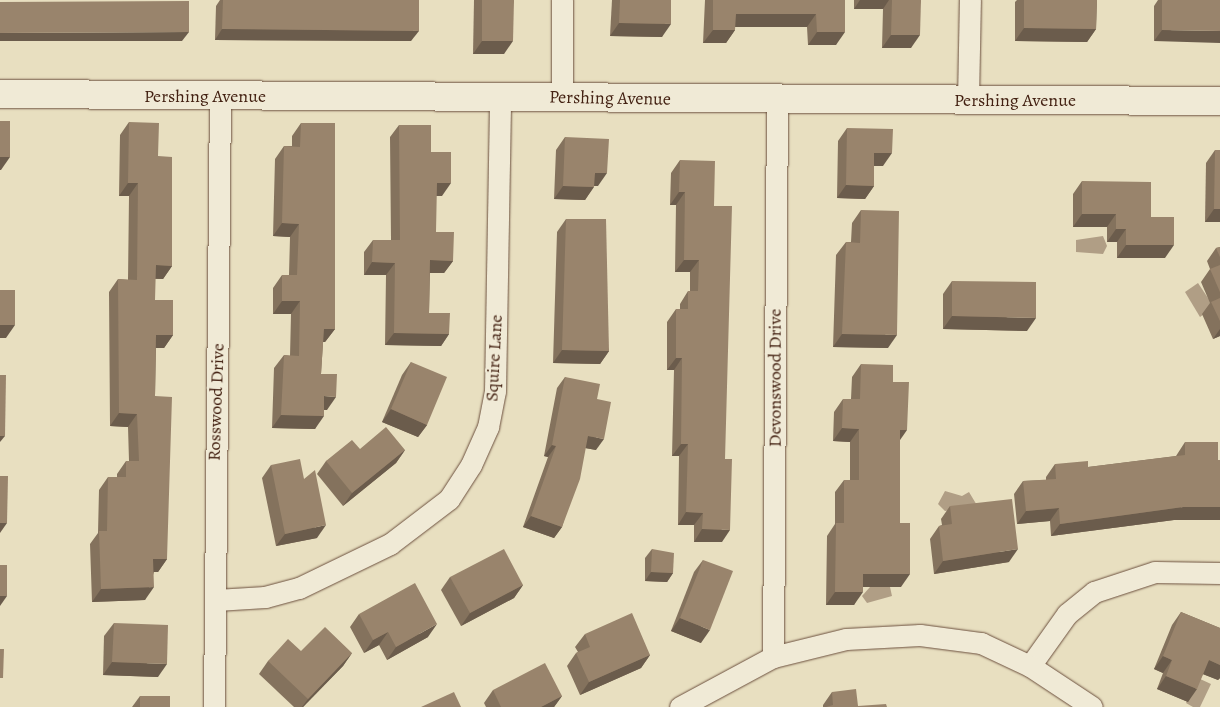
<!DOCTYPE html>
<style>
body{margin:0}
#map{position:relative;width:1220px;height:707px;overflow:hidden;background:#e8dfc0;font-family:Alegreya,serif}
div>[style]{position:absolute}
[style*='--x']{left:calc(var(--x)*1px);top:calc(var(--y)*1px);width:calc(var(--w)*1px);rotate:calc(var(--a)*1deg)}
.water>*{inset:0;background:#b09e85}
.roads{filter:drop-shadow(0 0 1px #6c503e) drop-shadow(0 0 1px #6c503e)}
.street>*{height:21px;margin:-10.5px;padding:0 10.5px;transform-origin:10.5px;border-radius:10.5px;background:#f0ead6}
.secondary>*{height:28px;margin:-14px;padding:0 14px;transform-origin:14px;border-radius:14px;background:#f0ead6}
.wall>*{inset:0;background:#84725d}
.shaded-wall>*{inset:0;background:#6b5c4c}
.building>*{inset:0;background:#99846c}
span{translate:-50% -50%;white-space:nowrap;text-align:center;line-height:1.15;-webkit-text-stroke:4px #f0ead6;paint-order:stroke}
.street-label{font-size:18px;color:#432112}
</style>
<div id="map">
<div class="water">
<i style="clip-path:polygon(1103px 236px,1107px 246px,1103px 254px,1076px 252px,1076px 240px)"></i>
<i style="clip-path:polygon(1198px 283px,1214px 307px,1200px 317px,1185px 292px)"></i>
<i style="clip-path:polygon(945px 491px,962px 496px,969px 492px,978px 507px,945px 511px,938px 504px)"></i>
<i style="clip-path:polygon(870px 587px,890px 587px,892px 596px,867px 603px,862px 596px)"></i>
<i style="clip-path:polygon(1198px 678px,1211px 684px,1200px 707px,1193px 707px,1186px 703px)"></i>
</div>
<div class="roads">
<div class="street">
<i style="--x:562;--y:97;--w:97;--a:-90"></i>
<i style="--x:968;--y:100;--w:100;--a:-88.9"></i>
<i style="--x:216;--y:600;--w:49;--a:-3.5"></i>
<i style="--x:265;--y:597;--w:35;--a:-15"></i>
<i style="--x:299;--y:588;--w:101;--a:-25.8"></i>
<i style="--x:390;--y:544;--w:74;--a:-37.3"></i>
<i style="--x:449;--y:499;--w:40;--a:-57.1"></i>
<i style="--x:471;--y:465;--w:42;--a:-65.9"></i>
<i style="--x:488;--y:427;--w:37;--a:-79"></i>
<i style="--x:495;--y:391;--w:294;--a:-89"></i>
<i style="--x:773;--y:657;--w:557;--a:-89.59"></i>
<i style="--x:1030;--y:666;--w:64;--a:-54.6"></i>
<i style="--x:1067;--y:614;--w:35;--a:-39"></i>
<i style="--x:1094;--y:592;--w:64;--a:-18.2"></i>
<i style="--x:1155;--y:572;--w:65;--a:0.9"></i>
<i style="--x:214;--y:707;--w:611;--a:-89.44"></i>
<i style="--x:680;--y:707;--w:106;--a:-28.3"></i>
<i style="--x:773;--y:657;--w:75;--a:-13.9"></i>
<i style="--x:846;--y:639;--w:74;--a:-3.1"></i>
<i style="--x:920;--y:635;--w:62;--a:7.5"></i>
<i style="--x:981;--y:643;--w:54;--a:25.1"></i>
<i style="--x:1030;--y:666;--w:74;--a:33.5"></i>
</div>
<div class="secondary">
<i style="--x:0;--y:94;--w:1220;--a:0.33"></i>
</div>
</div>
<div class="wall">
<i style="clip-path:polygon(220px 0,419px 0,411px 41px,215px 40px,216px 6px)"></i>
<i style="clip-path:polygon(474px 0,514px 0,504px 54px,473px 54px)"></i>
<i style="clip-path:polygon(612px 0,671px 0,662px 37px,610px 36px)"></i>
<i style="clip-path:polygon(705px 0,845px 0,836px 45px,808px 45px,807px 27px,735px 27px,735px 30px,726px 43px,703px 43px)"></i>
<i style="clip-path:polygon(854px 0,921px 0,911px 48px,882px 48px,883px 9px,854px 9px)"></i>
<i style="clip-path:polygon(1017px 0,1097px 0,1096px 29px,1087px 42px,1015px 41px,1015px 2px)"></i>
<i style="clip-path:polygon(1158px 0,1220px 0,1154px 41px,1154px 6px)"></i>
<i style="clip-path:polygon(129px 122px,158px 156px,172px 266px,163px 279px,155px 279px,155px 300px,173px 335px,164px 348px,156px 348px,155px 396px,167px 559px,158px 572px,154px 572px,145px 600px,92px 602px,90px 544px,98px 533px,99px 490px,108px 477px,117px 477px,117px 474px,126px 461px,129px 461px,128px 427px,110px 426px,109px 292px,118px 279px,128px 280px,129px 196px,119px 196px,120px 135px)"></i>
<i style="clip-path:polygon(301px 123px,335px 329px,325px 342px,323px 342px,321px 374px,327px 410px,324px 410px,315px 429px,272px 428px,274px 368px,284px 355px,290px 356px,291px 314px,273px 314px,273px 288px,282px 275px,289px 275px,290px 237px,273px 236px,275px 159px,284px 146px,292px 146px,292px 136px)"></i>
<i style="clip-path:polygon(399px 125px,431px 152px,442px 196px,436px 196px,436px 232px,453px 261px,444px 273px,430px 273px,429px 313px,449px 334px,441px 346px,385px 345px,386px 275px,364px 275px,364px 252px,373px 240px,391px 240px,390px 137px)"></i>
<i style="clip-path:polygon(847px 128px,883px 166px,874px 166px,874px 186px,865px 199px,837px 198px,838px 141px)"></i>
<i style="clip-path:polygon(565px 137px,598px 186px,594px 186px,585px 200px,554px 199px,556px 150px)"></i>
<i style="clip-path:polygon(1215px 150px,1220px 150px,1220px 222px,1205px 222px,1206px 163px)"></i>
<i style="clip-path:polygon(680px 160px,714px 206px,722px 542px,694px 542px,694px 525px,678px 525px,679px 456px,672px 456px,674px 370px,667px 370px,667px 322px,676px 309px,680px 309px,680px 304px,688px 291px,690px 291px,690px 272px,675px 272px,676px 205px,670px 205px,671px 173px)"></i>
<i style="clip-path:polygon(1082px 181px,1151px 217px,1165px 258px,1117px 258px,1117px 242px,1107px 242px,1107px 227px,1073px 227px,1073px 194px)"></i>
<i style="clip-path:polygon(861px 210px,888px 348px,833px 347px,836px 255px,846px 242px,851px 242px,852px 223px)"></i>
<i style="clip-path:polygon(566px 219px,609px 351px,600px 364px,553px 363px,557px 232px)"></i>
<i style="clip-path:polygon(1220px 247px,1220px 336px,1213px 339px,1202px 314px,1210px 303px,1201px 282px,1210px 269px,1207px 261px,1216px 248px)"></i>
<i style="clip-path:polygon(952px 281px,1027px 331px,943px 329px,943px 294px)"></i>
<i style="clip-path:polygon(411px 362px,427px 425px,418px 437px,382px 422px,402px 375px)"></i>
<i style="clip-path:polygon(861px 364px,893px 382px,900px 441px,900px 523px,901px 587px,863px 587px,854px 605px,826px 605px,827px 536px,835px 524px,835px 492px,844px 480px,850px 480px,850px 442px,833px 441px,834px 412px,843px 399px,851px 399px,852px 377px)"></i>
<i style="clip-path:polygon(565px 377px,597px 399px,596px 450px,585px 448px,562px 527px,554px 538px,523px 527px,548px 457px,544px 456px,557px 388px)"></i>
<i style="clip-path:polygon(1185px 442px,1218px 442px,1174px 520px,1051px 536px,1050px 521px,1017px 524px,1014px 494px,1023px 481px,1046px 480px,1046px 477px,1055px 464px,1088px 467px,1176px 456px)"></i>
<i style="clip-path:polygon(360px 449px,405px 450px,396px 463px,343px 506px,317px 474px,326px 461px)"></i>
<i style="clip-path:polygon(271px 465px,304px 479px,317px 538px,276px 546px,262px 478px)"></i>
<i style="clip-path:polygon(950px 506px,1009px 562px,934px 574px,930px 539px,939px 526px,942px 525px,941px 519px)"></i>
<i style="clip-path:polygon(652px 549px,673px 573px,667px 582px,645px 581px,645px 558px)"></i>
<i style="clip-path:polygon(703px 560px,701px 643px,671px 631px,694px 572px)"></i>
<i style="clip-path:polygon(450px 577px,523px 585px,514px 598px,461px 626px,441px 590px)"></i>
<i style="clip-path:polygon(1181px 612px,1220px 628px,1220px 678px,1218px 680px,1203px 674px,1188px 702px,1157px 689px,1163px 673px,1154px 669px,1172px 625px)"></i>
<i style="clip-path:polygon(359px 614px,428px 637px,387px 660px,379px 645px,364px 653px,350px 627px)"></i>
<i style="clip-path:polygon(114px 623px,158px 677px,103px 675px,104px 636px)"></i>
<i style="clip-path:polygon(585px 634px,650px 655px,641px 668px,580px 695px,567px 666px,576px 653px,578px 652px,575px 647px)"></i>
<i style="clip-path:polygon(301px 651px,352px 653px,343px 666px,303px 707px,294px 707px,259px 674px,268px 661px)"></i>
<i style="clip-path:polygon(493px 690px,562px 696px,554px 707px,486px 707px,484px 703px)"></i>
<i style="clip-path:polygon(832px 692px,858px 706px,887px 707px,823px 707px,823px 705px)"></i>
<i style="clip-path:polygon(140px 696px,170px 707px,132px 707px)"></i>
</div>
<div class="shaded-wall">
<i style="clip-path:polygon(860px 0,889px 0,883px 9px,854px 9px)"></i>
<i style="clip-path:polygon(736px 14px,816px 14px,807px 27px,727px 27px)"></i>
<i style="clip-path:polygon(619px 23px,671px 24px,662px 37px,610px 36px)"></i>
<i style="clip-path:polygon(1024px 28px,1096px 29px,1087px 42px,1015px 41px)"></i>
<i style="clip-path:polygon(222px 29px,419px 31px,411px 41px,215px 40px)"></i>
<i style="clip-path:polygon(713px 30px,735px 30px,726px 43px,703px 43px)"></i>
<i style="clip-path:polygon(1162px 30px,1220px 31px,1220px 43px,1154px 41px)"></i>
<i style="clip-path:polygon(189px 32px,182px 41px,0 41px,0 33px)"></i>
<i style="clip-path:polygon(817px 32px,845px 32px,836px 45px,808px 45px)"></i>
<i style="clip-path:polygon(891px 35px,920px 35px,911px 48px,882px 48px)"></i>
<i style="clip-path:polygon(482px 41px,513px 41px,504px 54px,473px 54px)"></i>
<i style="clip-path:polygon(874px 153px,892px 153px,883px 166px,865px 166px)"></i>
<i style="clip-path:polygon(0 157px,10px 157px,1px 170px,0 170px)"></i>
<i style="clip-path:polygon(595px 173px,607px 173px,598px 186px,586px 186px)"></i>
<i style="clip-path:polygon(128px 183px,138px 183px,129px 196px,119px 196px)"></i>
<i style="clip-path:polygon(437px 183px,451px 183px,442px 196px,428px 196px)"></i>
<i style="clip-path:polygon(846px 185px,874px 186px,865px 199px,837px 198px)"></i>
<i style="clip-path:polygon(563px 186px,594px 187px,585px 200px,554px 199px)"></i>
<i style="clip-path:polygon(679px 192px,685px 192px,676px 205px,670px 205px)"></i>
<i style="clip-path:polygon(1214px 209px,1220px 209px,1220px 222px,1205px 222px)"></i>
<i style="clip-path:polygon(1082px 214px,1116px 214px,1107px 227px,1073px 227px)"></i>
<i style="clip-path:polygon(282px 223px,299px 224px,290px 237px,273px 236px)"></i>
<i style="clip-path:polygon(1116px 229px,1126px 229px,1117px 242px,1107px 242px)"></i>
<i style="clip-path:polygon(1126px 245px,1174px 245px,1165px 258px,1117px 258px)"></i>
<i style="clip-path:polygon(430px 260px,453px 261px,444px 273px,421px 273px)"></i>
<i style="clip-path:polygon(684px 260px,699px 260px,690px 272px,675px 272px)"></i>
<i style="clip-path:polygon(372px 262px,395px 263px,386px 275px,364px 275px)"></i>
<i style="clip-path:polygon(156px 265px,172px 266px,163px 279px,147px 278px)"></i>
<i style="clip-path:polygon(282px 301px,300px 301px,291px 314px,273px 314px)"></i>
<i style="clip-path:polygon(952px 316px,1036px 318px,1027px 331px,943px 329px)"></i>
<i style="clip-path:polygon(0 325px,15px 325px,6px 338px,0 338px)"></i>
<i style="clip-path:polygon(324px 329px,335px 329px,325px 342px,315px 342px)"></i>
<i style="clip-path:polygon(1220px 329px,1220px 336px,1213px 339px)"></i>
<i style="clip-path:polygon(394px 333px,449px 334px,441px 346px,385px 345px)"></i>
<i style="clip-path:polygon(842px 334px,897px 335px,888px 348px,833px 347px)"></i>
<i style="clip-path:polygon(156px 335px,173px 335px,164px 348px,147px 348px)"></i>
<i style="clip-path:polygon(562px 350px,609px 351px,600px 364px,553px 363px)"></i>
<i style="clip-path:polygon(676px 358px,682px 358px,674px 370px,667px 370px)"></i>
<i style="clip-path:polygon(324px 396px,336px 397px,327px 410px,315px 409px)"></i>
<i style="clip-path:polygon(391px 409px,427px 425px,418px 437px,382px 422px)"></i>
<i style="clip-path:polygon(119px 413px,137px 414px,128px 427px,110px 426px)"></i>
<i style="clip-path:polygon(281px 415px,324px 416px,315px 429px,272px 428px)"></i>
<i style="clip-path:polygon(842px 428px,859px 429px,850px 442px,833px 441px)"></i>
<i style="clip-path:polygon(900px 430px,907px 430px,898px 443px)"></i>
<i style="clip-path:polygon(0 436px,5px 436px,0 442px)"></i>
<i style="clip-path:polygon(588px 436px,604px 439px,596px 450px,580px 447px)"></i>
<i style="clip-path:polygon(681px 444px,688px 444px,679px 456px,672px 456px)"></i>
<i style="clip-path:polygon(552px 445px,556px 446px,548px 457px,544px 456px)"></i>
<i style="clip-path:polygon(405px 450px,396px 463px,343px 506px,352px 493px)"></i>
<i style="clip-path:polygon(1183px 507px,1220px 507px,1220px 520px,1174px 520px,1051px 536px,1060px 524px)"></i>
<i style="clip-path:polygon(1059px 508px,1050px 521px,1017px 524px,1026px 511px)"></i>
<i style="clip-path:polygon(686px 512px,703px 513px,694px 525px,678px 525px)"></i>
<i style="clip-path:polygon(531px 516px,562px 527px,554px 538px,523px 527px)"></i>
<i style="clip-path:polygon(0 523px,7px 523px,0 533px)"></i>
<i style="clip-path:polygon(326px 525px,317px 538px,276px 546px,285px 534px)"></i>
<i style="clip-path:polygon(702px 529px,730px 530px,722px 542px,694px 542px)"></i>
<i style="clip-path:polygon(1018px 549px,1009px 562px,934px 574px,943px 561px)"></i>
<i style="clip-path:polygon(153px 559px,167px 559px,158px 572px,144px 572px)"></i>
<i style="clip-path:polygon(651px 572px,673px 573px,667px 582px,645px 581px)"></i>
<i style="clip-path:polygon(863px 574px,910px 574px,901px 587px,854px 587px)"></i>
<i style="clip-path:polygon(523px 585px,514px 598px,461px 626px,470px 613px)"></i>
<i style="clip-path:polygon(154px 587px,145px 600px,92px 602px,101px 589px)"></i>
<i style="clip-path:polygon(835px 592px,863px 592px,854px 605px,826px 605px)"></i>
<i style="clip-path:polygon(0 596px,7px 596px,0 606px)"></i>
<i style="clip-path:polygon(680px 618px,710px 630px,701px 643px,671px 631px)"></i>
<i style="clip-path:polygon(437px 624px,428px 637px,387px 660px,396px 647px)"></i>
<i style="clip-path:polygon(388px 632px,379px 645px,364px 653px,373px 640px)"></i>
<i style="clip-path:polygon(352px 653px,343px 666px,303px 707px,302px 707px,308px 699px)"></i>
<i style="clip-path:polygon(650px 655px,641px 668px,580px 695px,589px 682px)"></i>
<i style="clip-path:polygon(1163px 656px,1172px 660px,1163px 673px,1154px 669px)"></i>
<i style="clip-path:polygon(1209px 660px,1220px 665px,1220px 678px,1218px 680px,1200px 673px)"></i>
<i style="clip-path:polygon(112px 662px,167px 664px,158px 677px,103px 675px)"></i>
<i style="clip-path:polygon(1166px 676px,1197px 689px,1188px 702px,1157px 689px)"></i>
<i style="clip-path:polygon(562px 696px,554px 707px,541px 707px)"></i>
</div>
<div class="building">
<i style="clip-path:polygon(223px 0,419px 0,419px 31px,222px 29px)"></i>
<i style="clip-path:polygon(482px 0,514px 0,513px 41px,482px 41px)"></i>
<i style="clip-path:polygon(620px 0,671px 0,671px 24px,619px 23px)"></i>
<i style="clip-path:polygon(713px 0,845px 0,845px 32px,817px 32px,816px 14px,736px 14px,735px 30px,713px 30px)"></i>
<i style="clip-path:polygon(892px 0,921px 0,920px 35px,891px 35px)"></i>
<i style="clip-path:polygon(1024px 0,1097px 0,1096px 29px,1024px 28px)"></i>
<i style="clip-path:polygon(1162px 0,1220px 0,1220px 31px,1162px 30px)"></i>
<i style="clip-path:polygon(189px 1px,189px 32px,0 33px,0 2px)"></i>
<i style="clip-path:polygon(0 121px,10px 121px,10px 157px,0 157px)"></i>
<i style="clip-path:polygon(129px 122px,159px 123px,158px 156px,172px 157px,172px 266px,156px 265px,155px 300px,173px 300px,173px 335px,156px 335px,155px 396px,172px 397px,167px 559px,153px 559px,154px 587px,101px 589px,99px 531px,107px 531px,108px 477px,126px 477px,126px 461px,139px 461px,137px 414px,119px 413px,118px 279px,137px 280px,138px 183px,128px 183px)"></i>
<i style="clip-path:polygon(301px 123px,335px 123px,335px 329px,324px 329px,321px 374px,337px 374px,336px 397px,324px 396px,324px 416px,281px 415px,284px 355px,299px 356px,300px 301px,282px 301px,282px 275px,297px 275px,299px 224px,282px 223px,284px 146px,300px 147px)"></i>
<i style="clip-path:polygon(399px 125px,431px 125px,431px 152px,451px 152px,451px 183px,437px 183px,436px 232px,454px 232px,453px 261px,430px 260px,429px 313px,450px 313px,449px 334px,394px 333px,395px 263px,372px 262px,373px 240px,400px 240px)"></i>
<i style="clip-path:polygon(847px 128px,893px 129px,892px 153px,874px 153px,874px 186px,846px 185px)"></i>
<i style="clip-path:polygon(565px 137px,609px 139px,607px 173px,595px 173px,594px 187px,563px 186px)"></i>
<i style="clip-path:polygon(1215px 150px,1220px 150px,1220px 209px,1214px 209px)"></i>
<i style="clip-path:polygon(680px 160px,715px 161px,714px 206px,732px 206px,725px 459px,732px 459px,730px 530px,702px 529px,703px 513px,686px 512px,688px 444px,681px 444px,682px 358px,676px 358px,676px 309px,688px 309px,688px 291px,698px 291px,699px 260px,684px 260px,685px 192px,679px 192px)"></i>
<i style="clip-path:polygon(1082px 181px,1151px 182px,1151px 217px,1174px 217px,1174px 245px,1126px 245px,1126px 229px,1116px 229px,1116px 214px,1082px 214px)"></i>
<i style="clip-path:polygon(861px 210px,899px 211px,897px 335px,842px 334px,846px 242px,860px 243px)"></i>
<i style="clip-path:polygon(566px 219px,606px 219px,609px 351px,562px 350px)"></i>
<i style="clip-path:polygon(1220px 247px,1220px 257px,1216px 248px)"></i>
<i style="clip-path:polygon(1220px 265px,1220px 292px,1210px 269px)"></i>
<i style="clip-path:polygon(952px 281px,1036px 282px,1036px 318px,952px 316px)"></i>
<i style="clip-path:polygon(0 290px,15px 290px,15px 325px,0 325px)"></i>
<i style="clip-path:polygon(1220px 298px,1220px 321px,1211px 302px)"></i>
<i style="clip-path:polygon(411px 362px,447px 377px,427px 425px,391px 409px)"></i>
<i style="clip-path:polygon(861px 364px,893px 365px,893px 382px,909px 382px,907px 430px,900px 430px,900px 523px,910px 523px,910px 574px,863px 574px,863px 592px,835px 592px,836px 523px,844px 523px,844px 480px,859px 480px,859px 429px,842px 428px,843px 399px,860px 399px)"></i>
<i style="clip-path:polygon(0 375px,6px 375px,5px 436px,0 436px)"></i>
<i style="clip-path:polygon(565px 377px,600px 384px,597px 399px,611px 402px,604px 439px,588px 436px,580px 479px,562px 527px,531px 516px,556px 446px,552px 445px)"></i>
<i style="clip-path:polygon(386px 427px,405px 450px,352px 493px,326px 461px,352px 440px,360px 449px)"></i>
<i style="clip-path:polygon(1185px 442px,1218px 442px,1218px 460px,1220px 460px,1220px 507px,1183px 507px,1060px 524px,1059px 508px,1026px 511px,1023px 481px,1056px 479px,1055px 464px,1088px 461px,1088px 467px,1185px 455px)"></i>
<i style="clip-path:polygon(300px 459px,304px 479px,315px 470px,326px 525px,285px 534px,271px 465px)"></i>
<i style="clip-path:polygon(0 476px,8px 476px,7px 523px,0 523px)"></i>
<i style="clip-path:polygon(1012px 499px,1018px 549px,943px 561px,939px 526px,952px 524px,950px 506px)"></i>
<i style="clip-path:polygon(504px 549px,523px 585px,470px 613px,450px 577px)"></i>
<i style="clip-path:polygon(652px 549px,674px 553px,673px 573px,651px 572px)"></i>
<i style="clip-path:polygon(703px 560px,733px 571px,710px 630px,680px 618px)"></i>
<i style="clip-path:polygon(0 565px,7px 565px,7px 596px,0 596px)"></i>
<i style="clip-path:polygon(415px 583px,437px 624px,396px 647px,388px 632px,373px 640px,359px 614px)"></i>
<i style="clip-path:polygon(1181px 612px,1220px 628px,1220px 665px,1209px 660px,1197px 689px,1166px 676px,1172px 660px,1163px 656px)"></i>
<i style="clip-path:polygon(632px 613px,650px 655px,589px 682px,576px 653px,590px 647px,585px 634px)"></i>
<i style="clip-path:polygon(114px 623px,168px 625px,167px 664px,112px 662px)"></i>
<i style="clip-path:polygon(325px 627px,352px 653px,308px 699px,268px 661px,288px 639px,301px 651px)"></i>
<i style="clip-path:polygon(0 649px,4px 649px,3px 678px,0 678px)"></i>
<i style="clip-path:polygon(545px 663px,562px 696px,541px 707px,501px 707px,493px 690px)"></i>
<i style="clip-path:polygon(856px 689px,858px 706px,886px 704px,887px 707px,826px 707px,833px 705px,832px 692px)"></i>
<i style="clip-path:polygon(454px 692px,461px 707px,421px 707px)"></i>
<i style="clip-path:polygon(140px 696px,170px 696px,170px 707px,140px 707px)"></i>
</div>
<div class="street-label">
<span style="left:205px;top:96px">Pershing Avenue</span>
<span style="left:610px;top:98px;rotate:1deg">Pershing Avenue</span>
<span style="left:1015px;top:100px">Pershing Avenue</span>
<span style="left:494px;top:358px;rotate:-87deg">Squire Lane</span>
<span style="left:775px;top:378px;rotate:-90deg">Devonswood Drive</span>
<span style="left:216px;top:402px;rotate:-88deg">Rosswood Drive</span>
</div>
</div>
